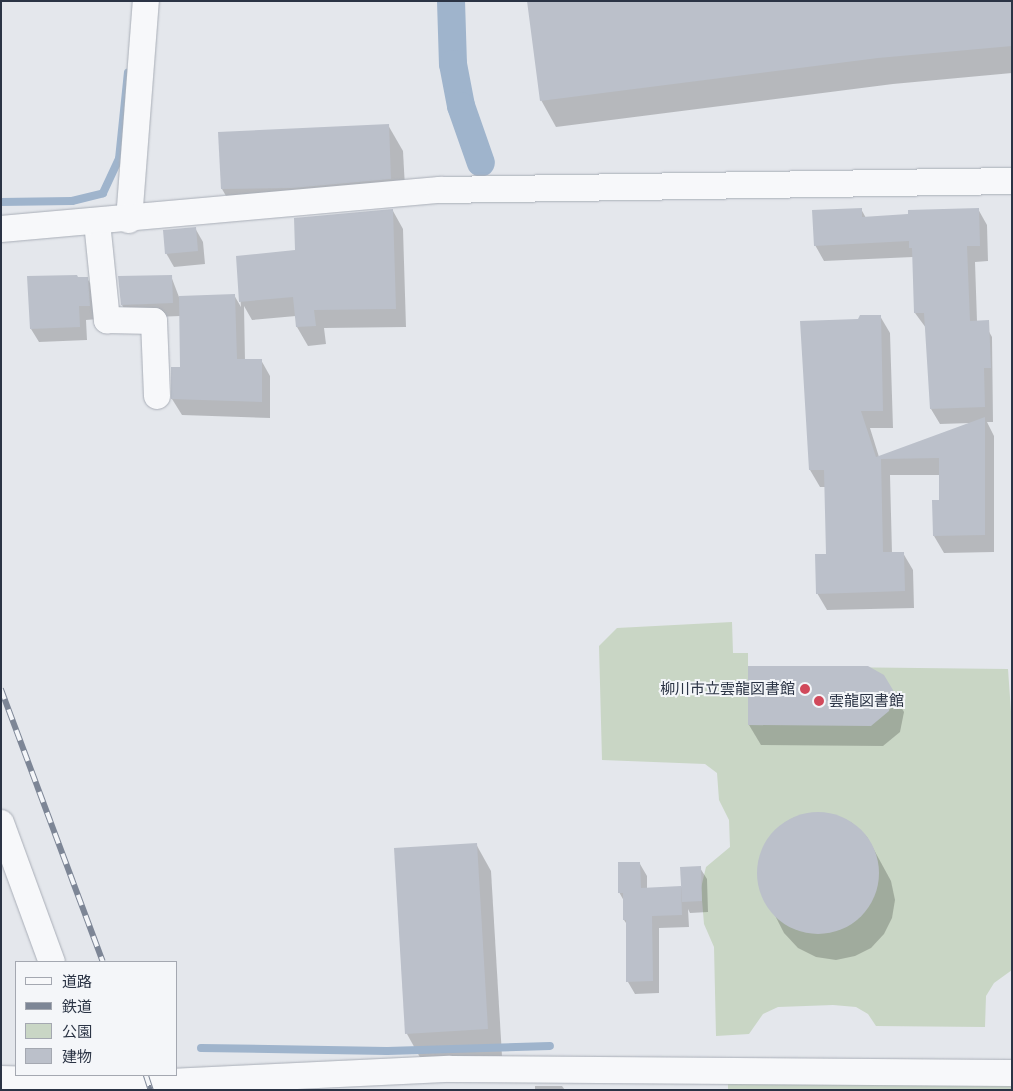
<!DOCTYPE html>
<meta charset="utf-8">
<style>
body{margin:0}
#map{position:relative;width:1013px;height:1091px;overflow:hidden;background:#e4e7ec;font-family:"Exo 2","Noto Sans JP",sans-serif}
div>[style]{position:absolute}
[style*='--x']{left:calc(var(--x)*1px);top:calc(var(--y)*1px);width:calc(var(--w)*1px);rotate:calc(var(--a)*1deg)}
.green>*{inset:0;background:#c9d6c5}
.shadow>*{inset:0;background:#0003}
.stream>*{height:8px;margin:-4px;padding:0 4px;transform-origin:4px;border-radius:4px;background:#9fb4cc}
.canal>*{height:28px;margin:-14px;padding:0 14px;transform-origin:14px;border-radius:14px;background:#9fb4cc}
.building>*{inset:0;background:#bbc0ca}
.round{border-radius:50%}
.roads{filter:drop-shadow(0 0 1px #a9aeb7) drop-shadow(0 0 1px #a9aeb7)}
.minor>*{height:26px;margin:-13px;padding:0 13px;transform-origin:13px;border-radius:13px;background:#f7f8fa}
.rail>*{height:5.5px;margin-top:-2.75px;transform-origin:0;background:repeating-linear-gradient(90deg,#f4f6f9 0 11px,#7d8696 0 22px);box-sizing:border-box;border-block:1px solid #7d8696}
.dots>*{width:14px;height:14px;translate:-50% -50%;box-sizing:border-box;border:2px solid #f4f6f9;border-radius:50%}
span{translate:-50% -50%;white-space:nowrap;text-align:center;line-height:1.15;-webkit-text-stroke:4px #f4f6f9;paint-order:stroke}
.poi-label{font-size:15px;color:#2b3445}
.right{translate:-100% -50%;text-align:right}
.left{translate:0 -50%;text-align:left}
.frame{position:absolute;inset:0;border:2px solid #2b3445;pointer-events:none}
.legend{position:absolute;left:15px;top:961px;width:162px;height:115px;box-sizing:border-box;background:#f4f6f9;border:1px solid #a4a8b1;margin:0;padding:6px 9px;list-style:none;font-size:15px;color:#2b3445}
.legend li{display:flex;align-items:center;gap:10px;height:25px}
.legend b{width:25px;border:1px solid #a4a8b1}
</style>
<div id="map">
<div class="green">
<i style="clip-path:polygon(732px 622px,733px 653px,748px 653px,748px 666px,1008px 669px,1012px 726px,1012px 970px,994px 983px,986px 996px,985px 1027px,876px 1026px,868px 1014px,856px 1007px,833px 1005px,778px 1007px,763px 1014px,749px 1034px,716px 1036px,714px 947px,704px 924px,701px 888px,706px 867px,730px 847px,729px 820px,719px 800px,717px 773px,705px 764px,602px 760px,599px 646px,617px 628px)"></i>
<i style="clip-path:polygon(728px 1083px,1012px 1083px,1012px 1090px,728px 1090px)"></i>
</div>
<div class="shadow">
<i style="clip-path:polygon(1012px 1px,1012px 73px,893px 84px,556px 127px,541px 100px)"></i>
<i style="clip-path:polygon(388px 125px,403px 151px,406px 206px,237px 215px,222px 189px)"></i>
<i style="clip-path:polygon(861px 209px,866px 218px,978px 209px,987px 225px,988px 261px,975px 262px,977px 321px,983px 321px,992px 337px,993px 422px,987px 422px,994px 436px,994px 552px,944px 553px,934px 536px,940px 501px,940px 475px,890px 475px,892px 553px,903px 553px,913px 570px,914px 608px,827px 610px,817px 593px,827px 555px,826px 487px,820px 487px,810px 470px,858px 321px,880px 316px,890px 333px,893px 428px,870px 428px,879px 457px,971px 423px,940px 424px,931px 409px,926px 328px,915px 313px,913px 257px,824px 261px,815px 245px)"></i>
<i style="clip-path:polygon(393px 211px,403px 229px,406px 327px,324px 328px,326px 344px,308px 346px,297px 327px,296px 316px,252px 320px,244px 306px,245px 360px,261px 360px,270px 376px,270px 418px,182px 415px,172px 399px,181px 368px,180px 316px,130px 318px,122px 305px,171px 276px,179px 297px,234px 295px,241px 307px,237px 257px,297px 252px)"></i>
<i style="clip-path:polygon(195px 228px,203px 242px,205px 264px,174px 267px,166px 253px)"></i>
<i style="clip-path:polygon(78px 278px,87px 278px,95px 292px,98px 319px,86px 320px,87px 340px,39px 342px,31px 329px)"></i>
<i style="clip-path:polygon(883px 676px,904px 712px,900px 732px,883px 746px,761px 745px,749px 725px)"></i>
<i style="clip-path:polygon(813px 813px,834px 815px,852px 823px,867px 837px,891px 881px,895px 900px,892px 918px,884px 934px,871px 948px,855px 956px,836px 960px,816px 957px,798px 948px,784px 933px,760px 886px,758px 866px,764px 847px,776px 830px,793px 818px)"></i>
<i style="clip-path:polygon(476px 844px,491px 871px,502px 1056px,422px 1061px,407px 1034px,396px 849px)"></i>
<i style="clip-path:polygon(640px 864px,647px 876px,647px 889px,683px 887px,700px 868px,707px 879px,708px 912px,690px 913px,688px 909px,689px 927px,659px 928px,659px 993px,635px 994px,628px 982px,628px 926px,624px 920px,624px 901px,619px 892px)"></i>
<i style="clip-path:polygon(535px 1086px,562px 1086px,565px 1090px,535px 1090px)"></i>
</div>
<div class="stream">
<i style="--x:1;--y:202;--w:71;--a:-0.8"></i>
<i style="--x:72;--y:201;--w:32;--a:-14"></i>
<i style="--x:103;--y:193;--w:38;--a:-65"></i>
<i style="--x:119;--y:159;--w:87;--a:-84.1"></i>
<i style="--x:201;--y:1048;--w:186;--a:0.9"></i>
<i style="--x:387;--y:1051;--w:163;--a:-1.8"></i>
</div>
<div class="canal">
<i style="--x:451;--y:1;--w:63;--a:88.2"></i>
<i style="--x:453;--y:64;--w:43;--a:79.2"></i>
<i style="--x:461;--y:106;--w:60;--a:70.7"></i>
</div>
<div class="building">
<i style="clip-path:polygon(527px 1px,1012px 1px,1012px 46px,878px 58px,540px 101px)"></i>
<i style="clip-path:polygon(389px 124px,391px 179px,293px 188px,221px 189px,218px 132px)"></i>
<i style="clip-path:polygon(862px 208px,862px 217px,908px 214px,908px 210px,979px 208px,980px 246px,967px 246px,970px 321px,989px 320px,991px 368px,984px 368px,985px 407px,930px 409px,924px 313px,914px 313px,912px 248px,909px 248px,909px 241px,814px 246px,812px 210px)"></i>
<i style="clip-path:polygon(393px 209px,396px 309px,314px 310px,316px 326px,296px 327px,293px 297px,239px 302px,236px 256px,295px 250px,294px 218px)"></i>
<i style="clip-path:polygon(196px 227px,198px 251px,165px 254px,163px 230px)"></i>
<i style="clip-path:polygon(77px 275px,78px 277px,88px 277px,90px 306px,79px 306px,80px 327px,30px 329px,27px 276px)"></i>
<i style="clip-path:polygon(172px 275px,173px 303px,121px 305px,118px 276px)"></i>
<i style="clip-path:polygon(235px 294px,237px 359px,262px 359px,262px 402px,171px 399px,171px 367px,180px 367px,179px 296px)"></i>
<i style="clip-path:polygon(860px 315px,881px 315px,883px 411px,861px 411px,876px 457px,985px 417px,985px 535px,933px 536px,932px 500px,939px 500px,939px 458px,881px 459px,883px 552px,904px 552px,905px 591px,816px 594px,815px 554px,826px 554px,824px 470px,809px 470px,800px 321px,858px 319px)"></i>
<i style="clip-path:polygon(748px 666px,868px 666px,884px 675px,893px 690px,889px 711px,871px 726px,748px 725px)"></i>
<i class="round" style="left:757px;top:812px;width:122px;height:122px"></i>
<i style="clip-path:polygon(477px 843px,488px 1029px,405px 1034px,394px 848px)"></i>
<i style="clip-path:polygon(618px 862px,640px 862px,641px 888px,681px 886px,682px 915px,652px 916px,653px 981px,626px 982px,626px 920px,623px 920px,623px 893px,618px 893px)"></i>
<i style="clip-path:polygon(701px 866px,702px 901px,682px 902px,680px 867px)"></i>
</div>
<div class="roads">
<div class="minor">
<i style="--x:129;--y:220;--w:220;--a:-85.6"></i>
<i style="--x:97;--y:222;--w:99;--a:84.2"></i>
<i style="--x:107;--y:320;--w:47;--a:1.2"></i>
<i style="--x:154;--y:321;--w:75;--a:87.7"></i>
<i style="--x:1;--y:229;--w:441;--a:-5.1"></i>
<i style="--x:440;--y:190;--w:572;--a:-0.9"></i>
<i style="--x:1;--y:823;--w:148;--a:69.9"></i>
<i style="--x:1;--y:1079;--w:148;--a:1.5"></i>
<i style="--x:149;--y:1083;--w:301;--a:-2.7"></i>
<i style="--x:450;--y:1069;--w:562;--a:0.41"></i>
</div>
</div>
<div class="rail">
<i style="--x:1;--y:689;--w:291;--a:69.5"></i>
<i style="--x:146;--y:1075;--w:16;--a:72"></i>
</div>
<div class="dots">
<i style="left:805px;top:689px;background:#d1495b"></i>
<i style="left:819px;top:701px;background:#d1495b"></i>
</div>
<div class="poi-label">
<span class="right" style="left:795px;top:689px">柳川市立雲龍図書館</span>
<span class="left" style="left:829px;top:701px">雲龍図書館</span>
</div>
<div class="frame"></div>
<ul class="legend">
<li><b style="height:6px;background:#f7f8fa"></b>道路</li>
<li><b style="height:6px;background:#7d8696"></b>鉄道</li>
<li><b style="height:14px;background:#c9d6c5"></b>公園</li>
<li><b style="height:14px;background:#bbc0ca"></b>建物</li>
</ul>
</div>
